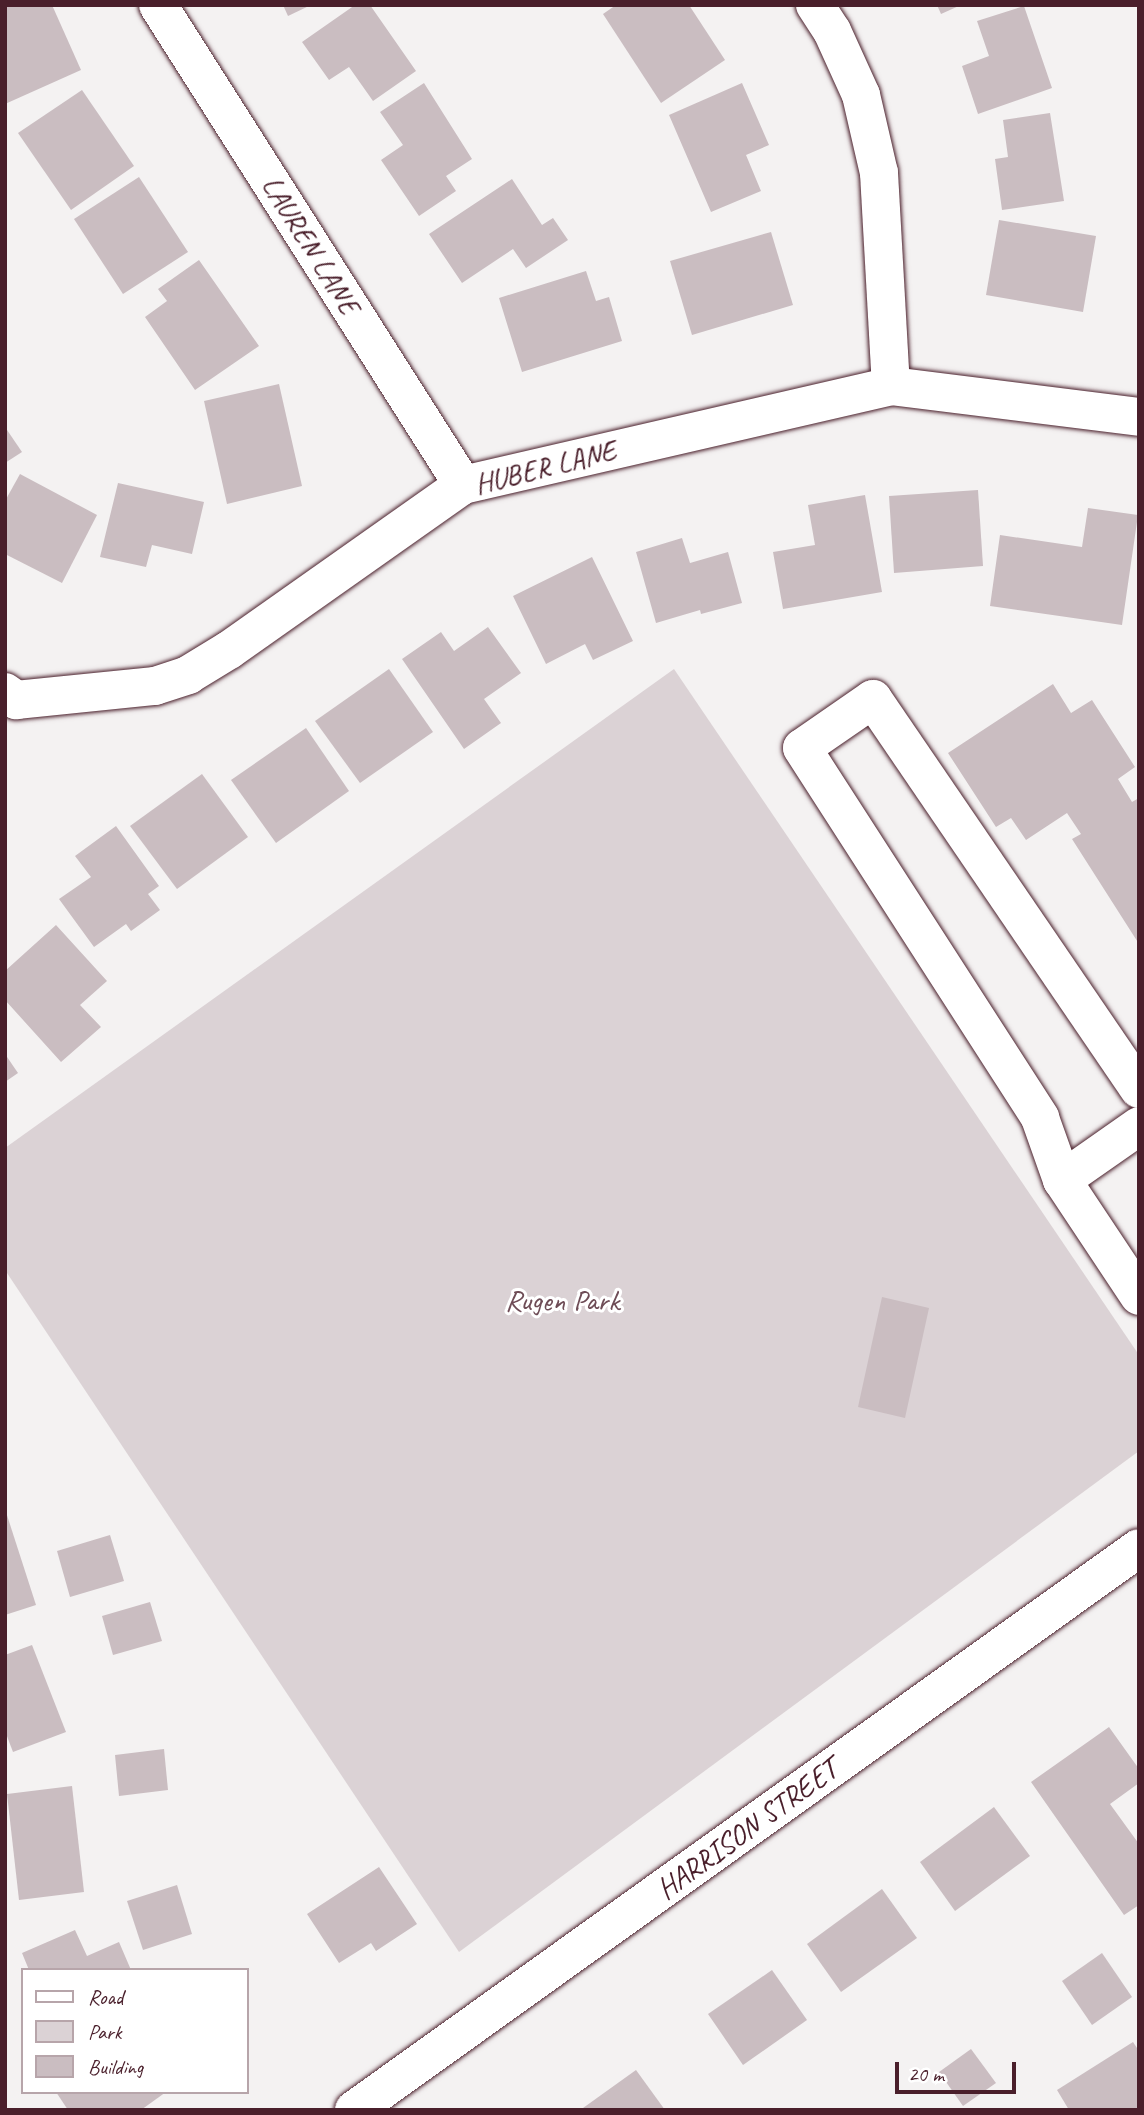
<!DOCTYPE html>
<style>
body{margin:0}
#map{position:relative;width:1144px;height:2115px;overflow:hidden;background:#f4f2f2;font-family:Caveat,sans-serif}
div>[style]{position:absolute}
[style*='--x']{left:calc(var(--x)*1px);top:calc(var(--y)*1px);width:calc(var(--w)*1px);rotate:calc(var(--a)*1deg)}
.green>*{inset:0;background:#dbd2d5}
.building>*{inset:0;background:#cabdc1}
.roads{filter:drop-shadow(0 0 2px #4a1f2b) drop-shadow(0 0 2px #4a1f2b)}
.minor>*{height:38px;margin:-19px;padding:0 19px;transform-origin:19px;border-radius:19px;background:#fff}
span{translate:-50% -50%;white-space:nowrap;text-align:center;line-height:1.15;-webkit-text-stroke:6px #fff;paint-order:stroke}
.street-label{font-size:30px;color:#4a1f2b}
.park-label{font-size:30px;color:#6e4c56}
.frame{position:absolute;inset:0;border:7px solid #4a1f2b;pointer-events:none}
.legend{position:absolute;left:21px;top:1968px;width:228px;height:126px;box-sizing:border-box;background:#fff;border:2px solid #b7a5aa;margin:0;padding:9px 12px;list-style:none;font-size:21px;color:#4a1f2b}
.legend li{display:flex;align-items:center;gap:14px;height:35px}
.legend b{width:35px;border:2px solid #b7a5aa}
.scale{position:absolute;left:895px;top:2062px;width:121px;height:32px;box-sizing:border-box;border:4px solid #4a1f2b;border-top:0;padding-left:9px;font-size:21px;line-height:24px;white-space:nowrap;color:#4a1f2b;-webkit-text-stroke:5px #fff;paint-order:stroke}
</style>
<div id="map">
<div class="green">
<i style="clip-path:polygon(674px 669px,1139px 1355px,1139px 1451px,459px 1952px,5px 1270px,5px 1148px)"></i>
</div>
<div class="building">
<i style="clip-path:polygon(5px 5px,52px 5px,81px 70px,5px 104px)"></i>
<i style="clip-path:polygon(283px 5px,311px 5px,288px 16px)"></i>
<i style="clip-path:polygon(355px 5px,370px 5px,416px 71px,373px 101px,349px 67px,329px 80px,302px 42px)"></i>
<i style="clip-path:polygon(616px 5px,689px 5px,725px 60px,661px 103px,603px 14px)"></i>
<i style="clip-path:polygon(937px 5px,961px 5px,941px 14px)"></i>
<i style="clip-path:polygon(1024px 6px,1052px 88px,978px 114px,962px 66px,989px 56px,977px 21px)"></i>
<i style="clip-path:polygon(424px 83px,472px 159px,446px 176px,456px 191px,419px 216px,381px 160px,403px 145px,380px 112px)"></i>
<i style="clip-path:polygon(742px 83px,769px 145px,746px 155px,761px 191px,711px 212px,669px 115px)"></i>
<i style="clip-path:polygon(82px 90px,134px 166px,71px 210px,18px 133px)"></i>
<i style="clip-path:polygon(1050px 113px,1064px 201px,1002px 210px,995px 159px,1008px 157px,1003px 120px)"></i>
<i style="clip-path:polygon(139px 177px,188px 252px,123px 294px,74px 219px)"></i>
<i style="clip-path:polygon(512px 179px,542px 225px,553px 218px,568px 240px,526px 268px,513px 249px,462px 283px,429px 234px)"></i>
<i style="clip-path:polygon(999px 220px,1096px 236px,1083px 312px,986px 295px)"></i>
<i style="clip-path:polygon(771px 232px,793px 305px,692px 335px,670px 261px)"></i>
<i style="clip-path:polygon(199px 260px,259px 346px,195px 390px,145px 317px,167px 301px,158px 289px)"></i>
<i style="clip-path:polygon(586px 271px,596px 301px,609px 297px,622px 341px,522px 372px,499px 298px)"></i>
<i style="clip-path:polygon(279px 384px,302px 486px,227px 504px,204px 401px)"></i>
<i style="clip-path:polygon(5px 427px,22px 452px,5px 463px)"></i>
<i style="clip-path:polygon(20px 474px,97px 515px,62px 583px,5px 554px,5px 501px)"></i>
<i style="clip-path:polygon(118px 483px,204px 502px,192px 554px,152px 545px,146px 567px,100px 557px)"></i>
<i style="clip-path:polygon(978px 490px,983px 566px,894px 573px,889px 496px)"></i>
<i style="clip-path:polygon(865px 495px,882px 592px,783px 609px,773px 552px,815px 545px,808px 505px)"></i>
<i style="clip-path:polygon(1088px 508px,1138px 515px,1122px 625px,990px 606px,1000px 535px,1082px 547px)"></i>
<i style="clip-path:polygon(682px 538px,690px 563px,728px 552px,742px 603px,701px 614px,700px 610px,656px 623px,636px 552px)"></i>
<i style="clip-path:polygon(592px 557px,633px 641px,593px 660px,585px 644px,546px 664px,513px 596px)"></i>
<i style="clip-path:polygon(488px 627px,521px 673px,484px 699px,501px 723px,464px 749px,402px 659px,441px 632px,454px 651px)"></i>
<i style="clip-path:polygon(389px 669px,433px 732px,360px 783px,315px 721px)"></i>
<i style="clip-path:polygon(1053px 684px,1071px 713px,1092px 700px,1135px 767px,1118px 779px,1132px 802px,1139px 798px,1139px 944px,1072px 839px,1081px 834px,1067px 813px,1026px 840px,1011px 818px,996px 827px,948px 753px)"></i>
<i style="clip-path:polygon(306px 728px,349px 791px,276px 843px,231px 780px)"></i>
<i style="clip-path:polygon(202px 774px,248px 837px,177px 889px,130px 826px)"></i>
<i style="clip-path:polygon(116px 826px,159px 886px,148px 894px,160px 910px,131px 931px,126px 924px,94px 947px,59px 899px,91px 877px,75px 856px)"></i>
<i style="clip-path:polygon(56px 925px,107px 981px,80px 1005px,101px 1027px,61px 1062px,5px 1000px,5px 971px)"></i>
<i style="clip-path:polygon(5px 1054px,18px 1073px,5px 1082px)"></i>
<i style="clip-path:polygon(882px 1297px,929px 1308px,905px 1418px,858px 1407px)"></i>
<i style="clip-path:polygon(5px 1509px,36px 1605px,5px 1615px)"></i>
<i style="clip-path:polygon(110px 1535px,124px 1581px,70px 1597px,57px 1551px)"></i>
<i style="clip-path:polygon(150px 1602px,162px 1641px,113px 1655px,102px 1616px)"></i>
<i style="clip-path:polygon(32px 1645px,66px 1732px,13px 1752px,5px 1731px,5px 1655px)"></i>
<i style="clip-path:polygon(1109px 1727px,1139px 1769px,1139px 1783px,1110px 1804px,1139px 1844px,1139px 1905px,1124px 1915px,1031px 1782px)"></i>
<i style="clip-path:polygon(164px 1749px,168px 1790px,119px 1796px,115px 1755px)"></i>
<i style="clip-path:polygon(72px 1786px,84px 1892px,19px 1900px,7px 1794px)"></i>
<i style="clip-path:polygon(994px 1807px,1030px 1856px,955px 1911px,920px 1862px)"></i>
<i style="clip-path:polygon(379px 1867px,417px 1924px,376px 1951px,371px 1943px,339px 1963px,307px 1914px)"></i>
<i style="clip-path:polygon(177px 1885px,192px 1934px,143px 1950px,127px 1901px)"></i>
<i style="clip-path:polygon(882px 1889px,917px 1938px,841px 1992px,807px 1944px)"></i>
<i style="clip-path:polygon(75px 1930px,87px 1956px,119px 1942px,131px 1970px,29px 1970px,22px 1953px)"></i>
<i style="clip-path:polygon(1102px 1953px,1132px 1997px,1092px 2025px,1062px 1981px)"></i>
<i style="clip-path:polygon(772px 1970px,807px 2020px,743px 2065px,708px 2014px)"></i>
<i style="clip-path:polygon(1133px 2042px,1139px 2051px,1139px 2108px,1069px 2110px,1057px 2090px)"></i>
<i style="clip-path:polygon(971px 2049px,996px 2083px,963px 2106px,939px 2072px)"></i>
<i style="clip-path:polygon(636px 2070px,665px 2110px,584px 2110px,583px 2108px)"></i>
<i style="clip-path:polygon(56px 2092px,166px 2092px,141px 2110px,68px 2110px)"></i>
</div>
<div class="roads">
<div class="minor">
<i style="--x:158;--y:5;--w:569;--a:57.57"></i>
<i style="--x:815;--y:5;--w:31;--a:57"></i>
<i style="--x:832;--y:31;--w:70;--a:65.6"></i>
<i style="--x:861;--y:95;--w:80;--a:77"></i>
<i style="--x:879;--y:173;--w:213;--a:86.8"></i>
<i style="--x:5;--y:692;--w:14;--a:36"></i>
<i style="--x:16;--y:700;--w:140;--a:-5.8"></i>
<i style="--x:155;--y:686;--w:35;--a:-18"></i>
<i style="--x:188;--y:675;--w:48;--a:-31.4"></i>
<i style="--x:229;--y:650;--w:286;--a:-35.2"></i>
<i style="--x:463;--y:485;--w:439;--a:-13"></i>
<i style="--x:891;--y:386;--w:250;--a:7.1"></i>
<i style="--x:1139;--y:1089;--w:472;--a:-124.3"></i>
<i style="--x:873;--y:699;--w:86;--a:145.4"></i>
<i style="--x:802;--y:748;--w:440;--a:57.2"></i>
<i style="--x:1040;--y:1118;--w:66;--a:70.5"></i>
<i style="--x:1062;--y:1180;--w:139;--a:56.4"></i>
<i style="--x:1062;--y:1180;--w:94;--a:-35"></i>
<i style="--x:354;--y:2110;--w:965;--a:-35.6"></i>
</div>
</div>
<div class="street-label">
<span style="left:311px;top:245px;rotate:58deg">LAUREN LANE</span>
<span style="left:545px;top:467px;rotate:-14deg">HUBER LANE</span>
<span style="left:747px;top:1829px;rotate:-36deg">HARRISON STREET</span>
</div>
<div class="park-label">
<span style="left:562px;top:1300px">Rugen Park</span>
</div>
<div class="frame"></div>
<ul class="legend">
<li><b style="height:9px;background:#fff"></b>Road</li>
<li><b style="height:19px;background:#dbd2d5"></b>Park</li>
<li><b style="height:19px;background:#cabdc1"></b>Building</li>
</ul>
<div class="scale">20 m</div>
</div>
